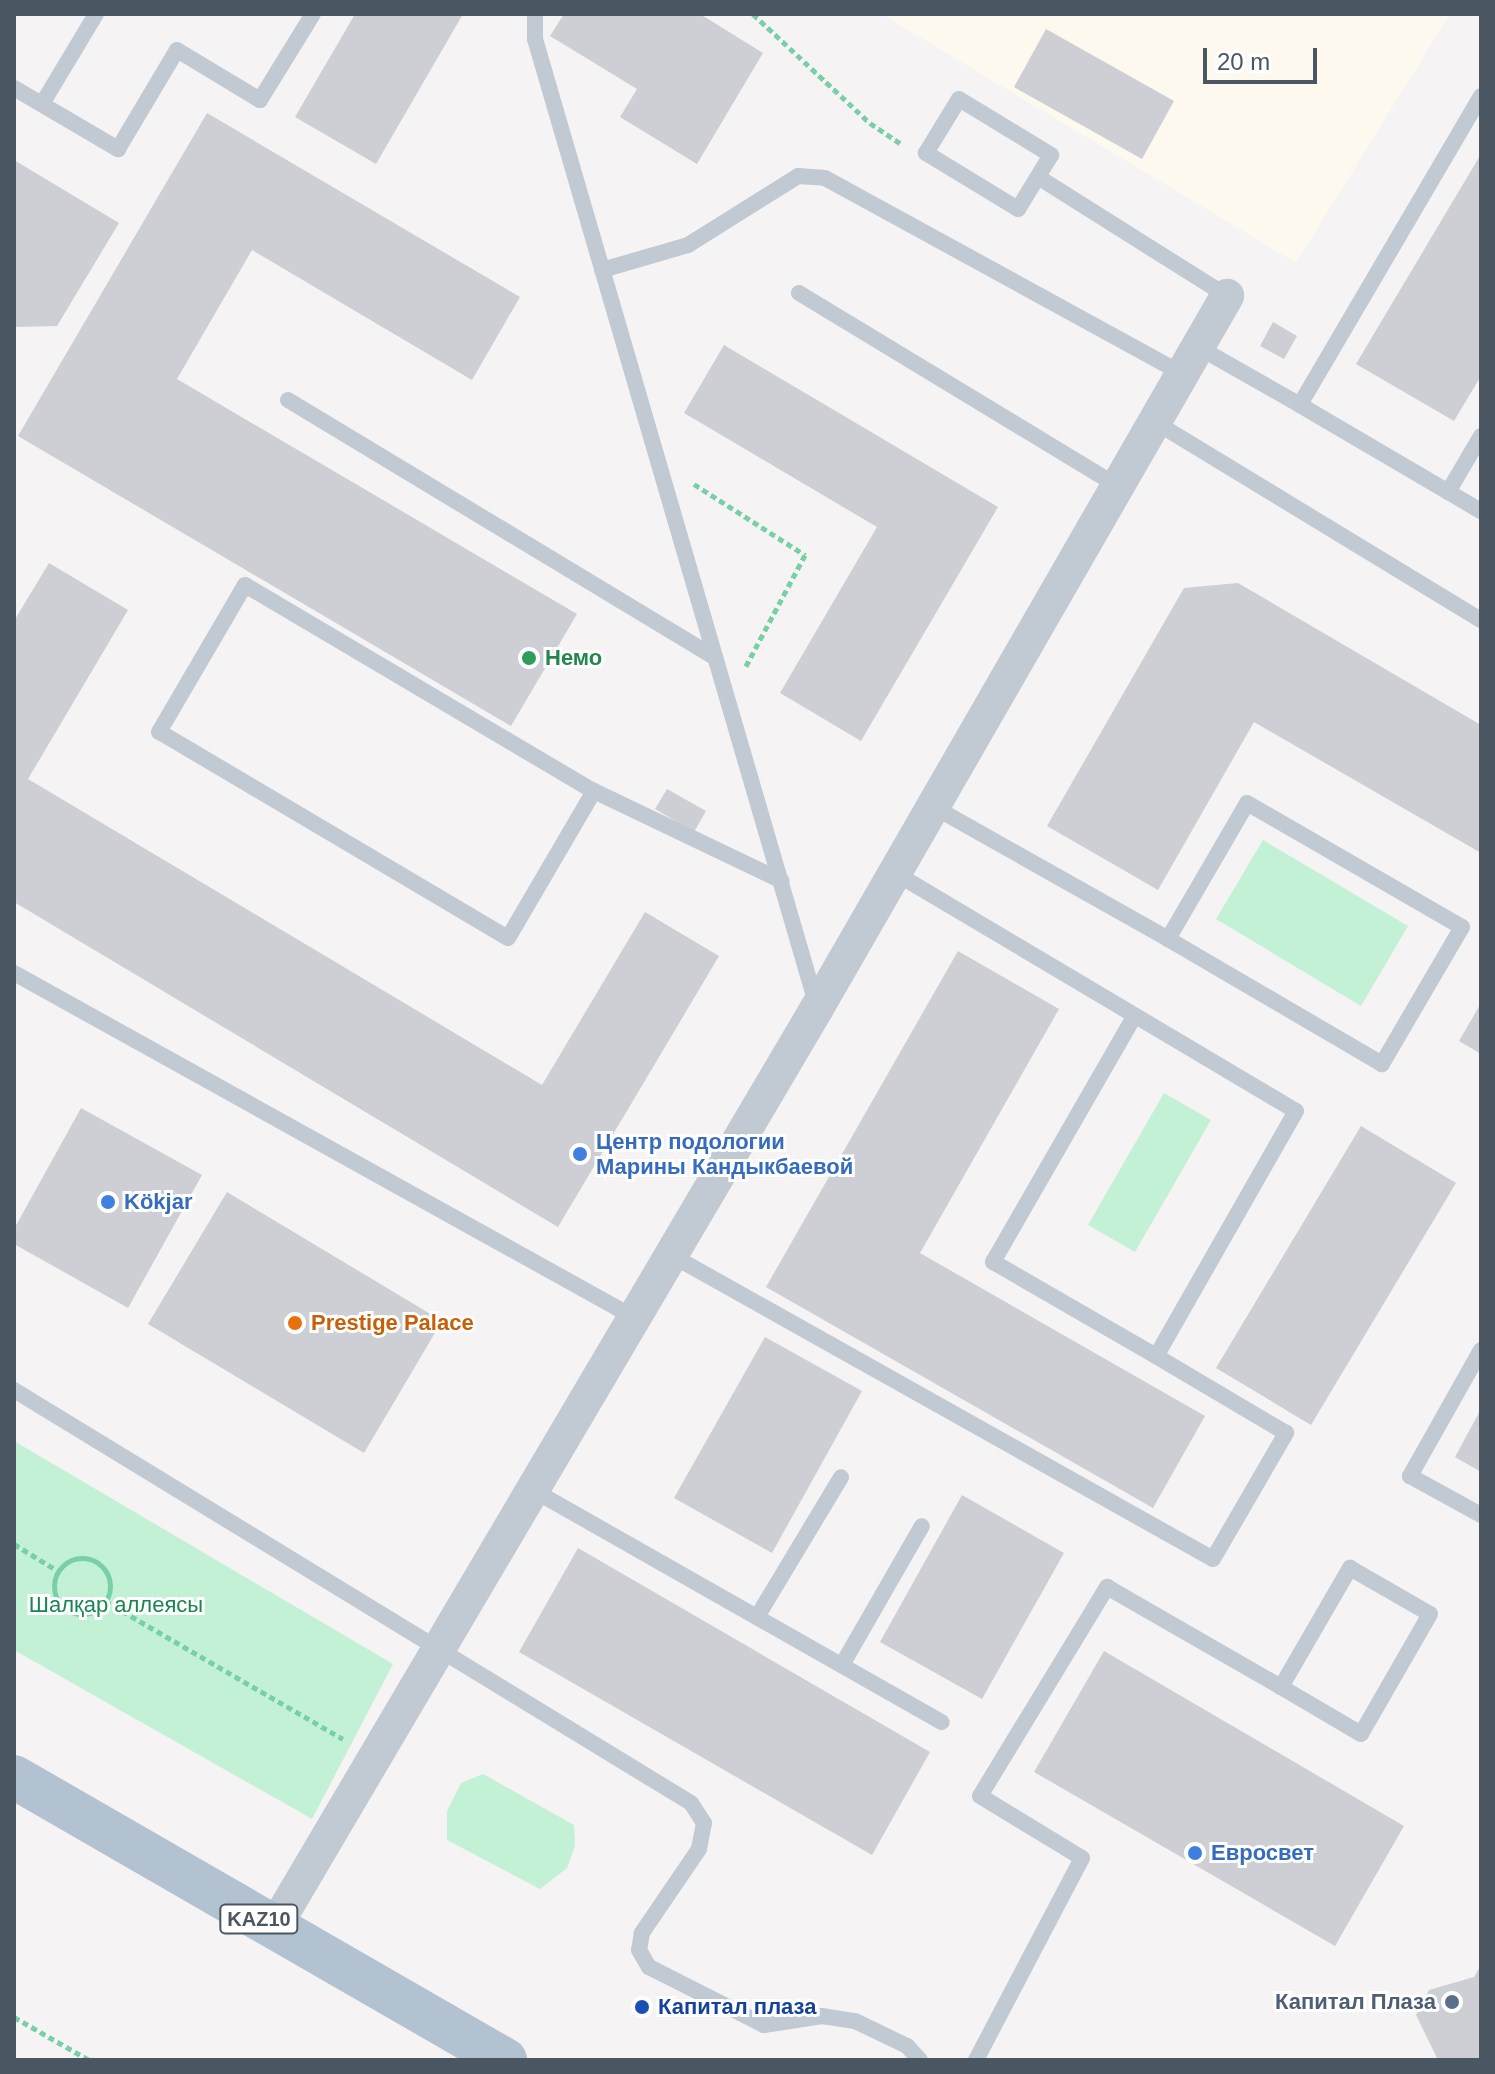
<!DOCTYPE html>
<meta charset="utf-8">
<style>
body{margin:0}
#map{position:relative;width:1495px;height:2074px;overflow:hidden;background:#f5f3f3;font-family:Arial,sans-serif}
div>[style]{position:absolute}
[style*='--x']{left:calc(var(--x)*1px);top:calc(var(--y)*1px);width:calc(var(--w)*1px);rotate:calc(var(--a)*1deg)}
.commercial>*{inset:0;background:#fdf9ef}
.green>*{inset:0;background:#c3f1d5}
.building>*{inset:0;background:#cdcfd5}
.path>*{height:5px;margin-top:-2.5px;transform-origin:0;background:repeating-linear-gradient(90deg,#7ad0a6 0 6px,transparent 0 10px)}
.path>.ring{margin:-2.5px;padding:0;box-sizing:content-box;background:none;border:5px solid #7ad0a6;border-radius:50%}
.service>*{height:16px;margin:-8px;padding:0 8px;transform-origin:8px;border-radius:8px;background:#c1cad2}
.minor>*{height:34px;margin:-17px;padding:0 17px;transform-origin:17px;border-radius:17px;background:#c1cad2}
.primary>*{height:44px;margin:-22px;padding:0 22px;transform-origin:22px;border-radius:22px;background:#b3c2d1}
.dots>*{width:22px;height:22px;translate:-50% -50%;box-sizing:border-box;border:4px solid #fff;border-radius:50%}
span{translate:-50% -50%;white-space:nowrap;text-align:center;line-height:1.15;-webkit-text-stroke:6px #fff;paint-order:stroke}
.shield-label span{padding:2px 6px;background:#fff;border:2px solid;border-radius:6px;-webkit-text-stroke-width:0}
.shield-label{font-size:20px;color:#4a5661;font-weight:700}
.leisure-label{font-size:22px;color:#27864d;font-weight:700}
.left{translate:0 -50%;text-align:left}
.shop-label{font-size:22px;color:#366cbe;font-weight:700}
.food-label{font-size:22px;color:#c56008;font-weight:700}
.park-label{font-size:22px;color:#17864f}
.service-label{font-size:22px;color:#4e5e75;font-weight:700}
.right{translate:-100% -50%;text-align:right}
.transit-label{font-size:22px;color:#164399;font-weight:700}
.frame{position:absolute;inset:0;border:16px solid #4a5661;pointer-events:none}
.scale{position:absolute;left:1203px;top:48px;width:114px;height:36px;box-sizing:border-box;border:4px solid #4a5661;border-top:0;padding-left:10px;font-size:24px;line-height:28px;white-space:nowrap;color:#4a5661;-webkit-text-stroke:6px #fff;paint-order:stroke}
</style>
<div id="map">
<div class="commercial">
<i style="clip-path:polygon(881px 14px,1450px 14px,1296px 263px)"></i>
</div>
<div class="green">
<i style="clip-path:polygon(1263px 840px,1408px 926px,1361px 1006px,1216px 919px)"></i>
<i style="clip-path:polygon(1164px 1093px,1211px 1120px,1135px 1252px,1088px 1225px)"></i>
<i style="clip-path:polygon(14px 1441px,393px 1664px,312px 1819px,14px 1650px)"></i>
<i style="clip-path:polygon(483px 1774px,574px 1825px,575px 1846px,567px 1868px,540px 1889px,447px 1840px,447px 1811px,461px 1783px)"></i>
</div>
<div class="building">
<i style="clip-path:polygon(355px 14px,463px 14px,376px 164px,295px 117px)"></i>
<i style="clip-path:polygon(564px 14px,700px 14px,763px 53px,697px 164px,620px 117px,637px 89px,550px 36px)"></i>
<i style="clip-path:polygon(1046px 29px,1174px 101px,1142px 159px,1014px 87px)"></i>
<i style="clip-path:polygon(207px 113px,520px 297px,472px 380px,252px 250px,177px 379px,577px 614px,511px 726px,18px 436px)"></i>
<i style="clip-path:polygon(1481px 154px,1481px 376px,1454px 421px,1356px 364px)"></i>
<i style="clip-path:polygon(14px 160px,119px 223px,57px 326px,14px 327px)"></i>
<i style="clip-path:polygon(1273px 322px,1297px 336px,1284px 359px,1260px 346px)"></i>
<i style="clip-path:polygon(724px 345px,998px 507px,861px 741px,780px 693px,877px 527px,684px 413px)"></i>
<i style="clip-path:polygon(49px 563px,128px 610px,28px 779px,542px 1085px,645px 912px,719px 956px,558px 1227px,14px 902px,14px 621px)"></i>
<i style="clip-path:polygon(1238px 583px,1481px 725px,1481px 853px,1254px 722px,1158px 890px,1047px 826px,1184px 588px)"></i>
<i style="clip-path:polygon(667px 789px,706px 811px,694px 832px,655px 809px)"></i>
<i style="clip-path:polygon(958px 951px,1059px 1009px,920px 1253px,1205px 1416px,1153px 1508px,766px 1287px)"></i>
<i style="clip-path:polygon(1481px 1003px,1481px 1054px,1459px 1041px)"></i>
<i style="clip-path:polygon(81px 1108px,202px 1175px,128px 1308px,14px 1244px,14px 1229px)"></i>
<i style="clip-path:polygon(1361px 1126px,1456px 1183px,1311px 1425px,1216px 1368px)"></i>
<i style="clip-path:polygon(227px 1192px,442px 1321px,364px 1453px,148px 1324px)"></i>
<i style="clip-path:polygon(765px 1337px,862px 1391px,772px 1553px,674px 1498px)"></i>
<i style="clip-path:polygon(1481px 1409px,1481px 1472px,1455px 1457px)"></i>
<i style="clip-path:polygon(962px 1495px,1064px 1553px,982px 1699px,880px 1642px)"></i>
<i style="clip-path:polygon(578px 1548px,930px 1752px,872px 1855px,519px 1652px)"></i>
<i style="clip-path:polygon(1104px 1651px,1404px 1826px,1335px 1946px,1034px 1772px)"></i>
<i style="clip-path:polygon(1481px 1965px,1481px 2060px,1438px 2060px,1416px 2015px,1429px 1990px,1474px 1977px)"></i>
</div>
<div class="path">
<i style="--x:753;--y:14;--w:160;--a:43"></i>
<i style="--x:870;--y:123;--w:37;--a:34"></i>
<i style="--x:694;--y:484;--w:132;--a:32.6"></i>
<i style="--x:805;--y:555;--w:126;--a:118"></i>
<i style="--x:14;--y:1544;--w:52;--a:31.5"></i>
<i class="ring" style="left:54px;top:1558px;width:51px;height:51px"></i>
<i style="--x:105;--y:1601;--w:275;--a:30.1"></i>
<i style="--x:14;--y:2017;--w:86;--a:29.8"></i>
</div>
<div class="service">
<i style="--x:535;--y:14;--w:25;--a:90"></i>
<i style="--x:535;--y:39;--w:1004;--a:73.75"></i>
<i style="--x:14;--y:88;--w:121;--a:30.4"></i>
<i style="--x:118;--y:149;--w:115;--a:-59.2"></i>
<i style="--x:177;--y:50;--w:97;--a:31.1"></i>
<i style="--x:260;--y:100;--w:101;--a:-58.4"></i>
<i style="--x:1481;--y:96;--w:358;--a:120.4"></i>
<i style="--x:1300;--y:405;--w:210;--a:30.4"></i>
<i style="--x:959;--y:99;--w:108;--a:31.3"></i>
<i style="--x:1051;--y:155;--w:63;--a:121.4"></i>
<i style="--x:1018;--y:209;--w:108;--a:-148.7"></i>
<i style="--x:926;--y:153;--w:63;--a:-58.6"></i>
<i style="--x:42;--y:104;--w:105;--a:-59"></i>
<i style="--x:1038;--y:177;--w:223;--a:32.2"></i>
<i style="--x:602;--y:270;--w:90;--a:-16.2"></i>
<i style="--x:688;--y:245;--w:130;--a:-32.1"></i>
<i style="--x:798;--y:176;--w:27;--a:4"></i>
<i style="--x:825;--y:178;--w:408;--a:28.7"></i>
<i style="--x:799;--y:293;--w:373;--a:31.2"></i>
<i style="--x:1198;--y:347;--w:117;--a:29.6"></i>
<i style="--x:288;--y:400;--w:496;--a:31.1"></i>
<i style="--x:1155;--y:422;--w:381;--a:31.3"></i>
<i style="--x:1448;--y:492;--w:65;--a:-59.5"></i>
<i style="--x:245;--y:585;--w:405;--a:30.6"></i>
<i style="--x:594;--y:791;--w:170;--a:120.3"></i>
<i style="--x:508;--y:938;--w:405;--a:-149.4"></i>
<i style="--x:159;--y:732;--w:170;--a:-59.7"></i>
<i style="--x:594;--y:791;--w:208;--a:25.6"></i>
<i style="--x:1247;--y:803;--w:248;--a:30"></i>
<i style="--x:1462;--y:927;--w:159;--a:120.3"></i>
<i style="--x:1382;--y:1064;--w:248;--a:-149.7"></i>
<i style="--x:1168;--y:939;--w:157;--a:-59.8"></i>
<i style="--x:934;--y:807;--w:269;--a:29.4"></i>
<i style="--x:895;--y:873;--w:466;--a:30.7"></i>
<i style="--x:1296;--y:1111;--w:282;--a:119.7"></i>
<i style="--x:1156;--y:1356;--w:188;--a:-150"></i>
<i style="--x:993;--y:1262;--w:283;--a:-60.1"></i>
<i style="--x:14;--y:973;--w:710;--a:29.05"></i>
<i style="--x:671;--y:1255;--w:621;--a:29.29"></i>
<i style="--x:1213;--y:1559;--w:146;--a:-59.9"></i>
<i style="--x:1286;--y:1433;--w:151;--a:-149.4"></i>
<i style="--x:1481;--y:1350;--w:145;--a:119.4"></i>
<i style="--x:1410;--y:1476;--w:81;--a:28.8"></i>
<i style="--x:14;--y:1390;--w:793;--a:31.39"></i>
<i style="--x:691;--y:1803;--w:24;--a:57"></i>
<i style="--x:704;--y:1823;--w:26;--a:101"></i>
<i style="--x:699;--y:1849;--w:102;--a:124.2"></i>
<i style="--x:642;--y:1933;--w:17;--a:100"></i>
<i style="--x:639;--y:1950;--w:20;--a:60"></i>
<i style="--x:649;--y:1967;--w:129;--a:26.8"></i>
<i style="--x:764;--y:2025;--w:59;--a:-8.8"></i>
<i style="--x:822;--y:2016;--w:33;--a:9"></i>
<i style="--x:855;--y:2021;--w:58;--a:25.7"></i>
<i style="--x:907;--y:2046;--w:19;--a:47"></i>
<i style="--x:533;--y:1490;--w:470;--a:29.6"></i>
<i style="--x:1350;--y:1568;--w:92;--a:29.9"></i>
<i style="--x:1430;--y:1614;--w:138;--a:119.9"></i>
<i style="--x:1361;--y:1734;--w:93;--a:-149.6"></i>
<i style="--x:1281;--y:1687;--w:138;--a:-59.9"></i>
<i style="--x:757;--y:1617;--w:163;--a:-59"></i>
<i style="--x:842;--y:1665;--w:160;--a:-60.1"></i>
<i style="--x:976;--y:2060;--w:228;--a:-62.3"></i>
<i style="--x:1082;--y:1858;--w:119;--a:-148.7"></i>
<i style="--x:980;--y:1796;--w:245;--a:-58.7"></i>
<i style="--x:1107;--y:1587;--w:201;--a:29.9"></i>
</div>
<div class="minor">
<i style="--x:274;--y:1928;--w:1068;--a:-59.45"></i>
<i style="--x:817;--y:1008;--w:822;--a:-60.06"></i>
</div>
<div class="primary">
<i style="--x:14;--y:1777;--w:567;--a:29.96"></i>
</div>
<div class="dots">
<i style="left:529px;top:658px;background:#2e9e5b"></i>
<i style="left:580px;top:1154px;background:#3f7fe0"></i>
<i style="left:108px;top:1202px;background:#3f7fe0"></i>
<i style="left:295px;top:1323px;background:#e8710a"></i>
<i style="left:1195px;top:1853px;background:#3f7fe0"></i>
<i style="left:1452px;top:2002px;background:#5c6f8a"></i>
<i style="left:642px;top:2007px;background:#1a4fb4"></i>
</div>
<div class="shield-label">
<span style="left:259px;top:1919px">KAZ10</span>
</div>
<div class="leisure-label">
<span class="left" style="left:545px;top:658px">Немо</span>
</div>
<div class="shop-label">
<span class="left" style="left:596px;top:1154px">Центр подологии<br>Марины Кандыкбаевой</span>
<span class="left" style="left:124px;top:1202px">Kökjar</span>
<span class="left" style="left:1211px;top:1853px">Евросвет</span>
</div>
<div class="food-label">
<span class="left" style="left:311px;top:1323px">Prestige Palace</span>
</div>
<div class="park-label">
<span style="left:116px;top:1605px">Шалқар аллеясы</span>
</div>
<div class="service-label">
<span class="right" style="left:1436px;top:2002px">Капитал Плаза</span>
</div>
<div class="transit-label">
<span class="left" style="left:658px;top:2007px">Капитал плаза</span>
</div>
<div class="frame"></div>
<div class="scale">20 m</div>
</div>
